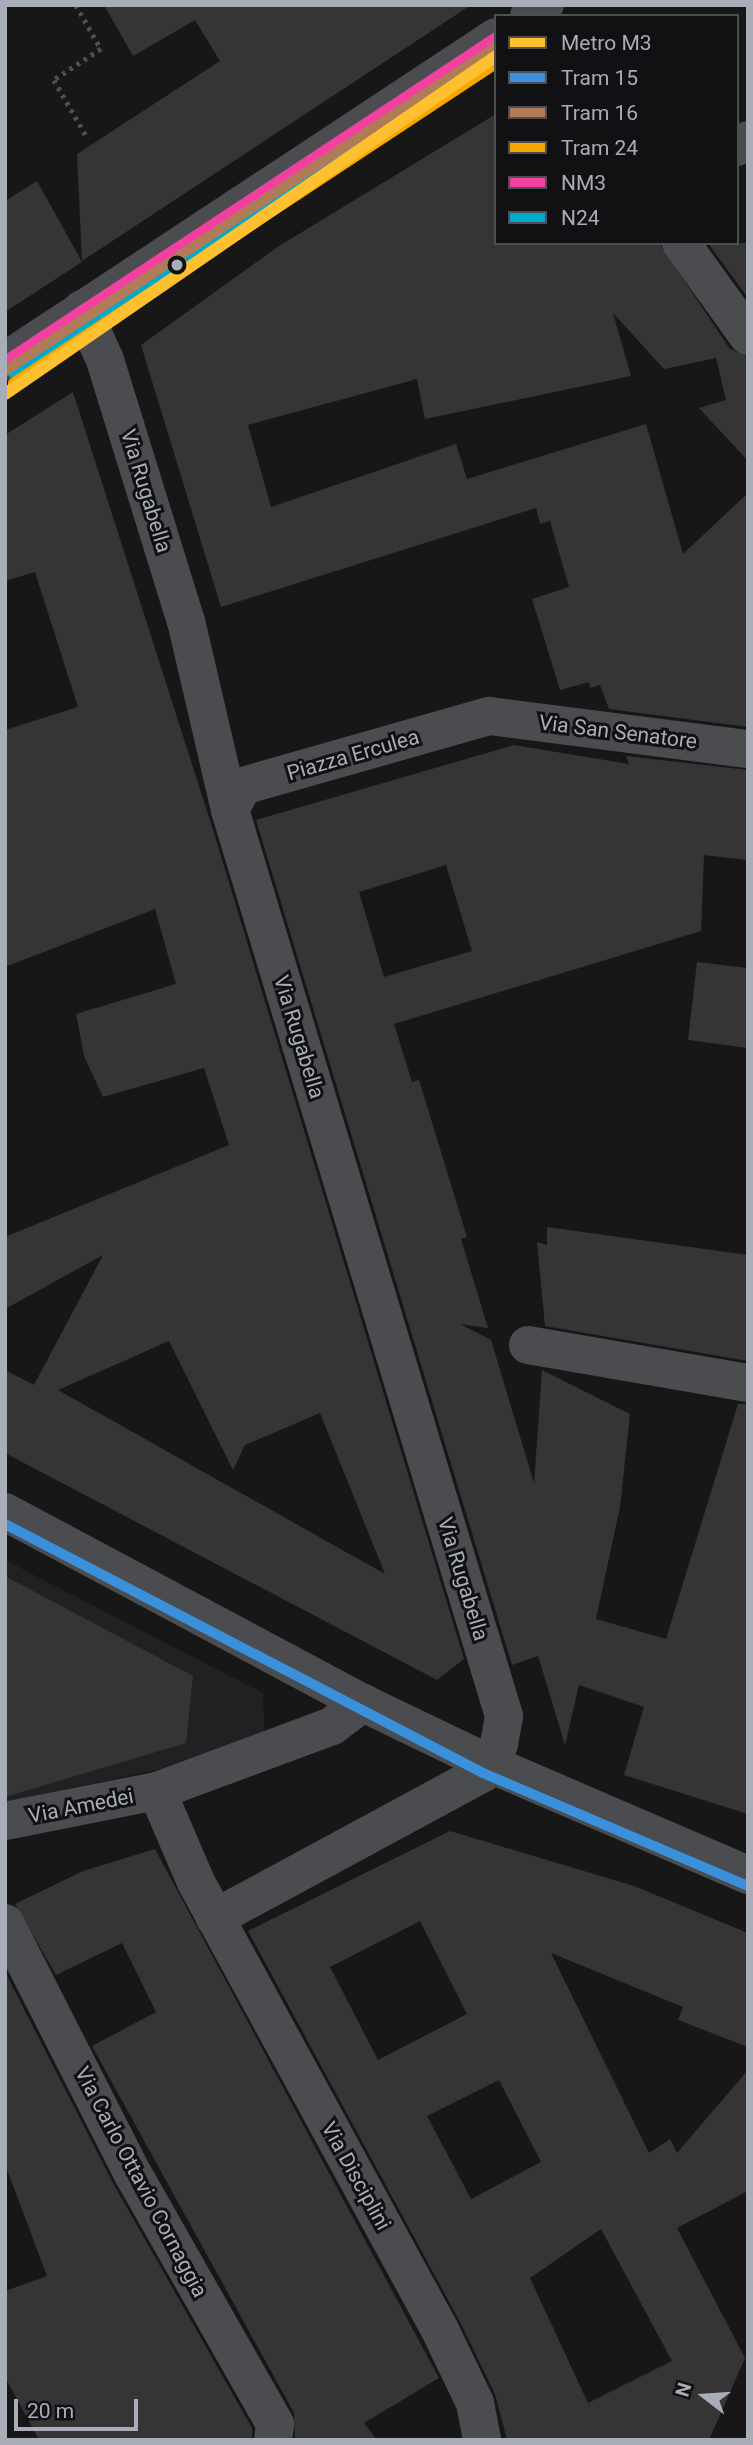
<!DOCTYPE html>
<style>
body{margin:0}
#map{position:relative;width:753px;height:2445px;overflow:hidden;background:#171717;font-family:Roboto,sans-serif}
div>[style]{position:absolute}
[style*='--x']{left:calc(var(--x)*1px);top:calc(var(--y)*1px);width:calc(var(--w)*1px);rotate:calc(var(--a)*1deg)}
.built>*{inset:0;background:#212123}
.building>*{inset:0;background:#353536}
.path>*{height:4.5px;margin-top:-2.25px;transform-origin:0;background:repeating-linear-gradient(90deg,#4d4e52 0 3.5px,transparent 0 8.5px)}
.minor>*{height:38px;margin:-19px;padding:0 19px;transform-origin:19px;border-radius:19px;background:#4b4c50}
.bus-1>*{height:10px;margin:-5px;padding:0 5px;transform-origin:5px;border-radius:5px;background:#f240a1}
.bus-2>*{height:10px;margin:-5px;padding:0 5px;transform-origin:5px;border-radius:5px;background:#00a9ce}
.tram-1>*{height:10px;margin:-5px;padding:0 5px;transform-origin:5px;border-radius:5px;background:#3a90db}
.tram-2>*{height:10px;margin:-5px;padding:0 5px;transform-origin:5px;border-radius:5px;background:#b07c57}
.tram-3>*{height:10px;margin:-5px;padding:0 5px;transform-origin:5px;border-radius:5px;background:#f7a600}
.metro-1>*{height:12px;margin:-6px;padding:0 6px;transform-origin:6px;border-radius:6px;background:#fec02e}
.dots>*{width:19px;height:19px;translate:-50% -50%;box-sizing:border-box;border:4px solid #111113;border-radius:50%}
span{translate:-50% -50%;white-space:nowrap;text-align:center;line-height:1.15;-webkit-text-stroke:6px #111113;paint-order:stroke}
.street-label{font-size:21px;color:#a8adb8}
.frame{position:absolute;inset:0;border:7px solid #a8adb8;pointer-events:none}
.legend{position:absolute;left:494px;top:14px;width:245px;height:231px;box-sizing:border-box;background:#111113;border:2px solid #4d4f55;margin:0;padding:9px 12px;list-style:none;font-size:21px;color:#a8adb8}
.legend li{display:flex;align-items:center;gap:14px;height:35px}
.legend b{width:35px;border:2px solid #4d4f55}
.north{position:absolute;left:669px;top:2361px;width:70px;height:70px;-webkit-text-stroke:5px #111113;paint-order:stroke;rotate:287deg;font-size:19px;font-weight:700;line-height:28px;text-align:center;color:#a8adb8}
.north::after{content:'';display:block;margin:auto;width:24px;height:32px;background:#a8adb8;clip-path:polygon(50% 0,100% 100%,50% 72%,0 100%)}
.scale{position:absolute;left:14px;top:2399px;width:124px;height:32px;box-sizing:border-box;border:4px solid #a8adb8;border-top:0;padding-left:9px;font-size:21px;line-height:24px;white-space:nowrap;color:#a8adb8;-webkit-text-stroke:5px #111113;paint-order:stroke}
</style>
<div id="map">
<div class="built">
<i style="clip-path:polygon(5px 1560px,263px 1693px,265px 1739px,190px 1763px,5px 1802px)"></i>
</div>
<div class="building">
<i style="clip-path:polygon(104px 5px,471px 5px,82px 261px,77px 154px,220px 61px,195px 20px,133px 56px)"></i>
<i style="clip-path:polygon(496px 114px,496px 243px,659px 243px,730px 349px,748px 357px,748px 461px,699px 408px,726px 400px,716px 358px,664px 369px,613px 313px,631px 376px,425px 419px,417px 379px,248px 425px,271px 507px,456px 444px,467px 479px,646px 424px,683px 554px,748px 493px,748px 727px,609px 709px,600px 685px,590px 688px,589px 682px,560px 690px,532px 599px,569px 587px,550px 521px,540px 524px,536px 508px,221px 607px,141px 345px,279px 246px)"></i>
<i style="clip-path:polygon(37px 181px,82px 262px,5px 312px,5px 201px)"></i>
<i style="clip-path:polygon(708px 243px,748px 243px,748px 298px)"></i>
<i style="clip-path:polygon(evenodd,73px 392px,214px 833px,464px 1659px,437px 1680px,5px 1453px,5px 1370px,34px 1385px,103px 1255px,5px 1309px,5px 1237px,229px 1145px,204px 1068px,103px 1097px,84px 1056px,76px 1014px,176px 984px,155px 909px,5px 967px,5px 730px,78px 707px,35px 572px,5px 581px,5px 435px,73px 392px,169px 1341px,233px 1470px,245px 1445px,320px 1413px,385px 1574px,58px 1390px,169px 1341px)"></i>
<i style="clip-path:polygon(evenodd,514px 745px,629px 764px,626px 756px,748px 770px,748px 860px,704px 855px,701px 931px,394px 1024px,412px 1082px,419px 1080px,467px 1237px,461px 1239px,488px 1328px,460px 1324px,491px 1340px,534px 1483px,542px 1370px,630px 1414px,620px 1507px,596px 1619px,666px 1639px,738px 1404px,748px 1404px,748px 1814px,624px 1775px,644px 1707px,579px 1685px,565px 1745px,538px 1656px,512px 1665px,256px 820px,514px 745px,446px 865px,472px 951px,384px 977px,359px 892px,446px 865px)"></i>
<i style="clip-path:polygon(697px 962px,748px 968px,748px 1048px,688px 1040px)"></i>
<i style="clip-path:polygon(547px 1227px,748px 1255px,748px 1361px,545px 1326px,537px 1242px,547px 1245px)"></i>
<i style="clip-path:polygon(5px 1576px,193px 1676px,186px 1743px,5px 1797px)"></i>
<i style="clip-path:polygon(evenodd,450px 1831px,634px 1886px,748px 1933px,748px 2047px,678px 2020px,683px 2007px,551px 1953px,649px 2153px,670px 2139px,677px 2153px,748px 2070px,748px 2191px,677px 2228px,745px 2358px,709px 2440px,507px 2440px,495px 2394px,459px 2320px,248px 1931px,450px 1831px,420px 1921px,467px 2014px,378px 2060px,330px 1967px,420px 1921px,450px 1831px,499px 2080px,541px 2162px,471px 2199px,427px 2116px,499px 2080px,450px 1831px,601px 2229px,672px 2361px,588px 2403px,530px 2278px,601px 2229px)"></i>
<i style="clip-path:polygon(155px 1849px,439px 2378px,364px 2423px,377px 2440px,295px 2440px,294px 2413px,92px 2046px,156px 2012px,122px 1943px,56px 1975px,15px 1904px,83px 1871px)"></i>
<i style="clip-path:polygon(5px 1972px,114px 2185px,252px 2428px,252px 2440px,39px 2440px,5px 2377px,5px 2291px,47px 2276px,5px 2164px)"></i>
</div>
<div class="path">
<i style="--x:76;--y:5;--w:51;--a:60.4"></i>
<i style="--x:101;--y:49;--w:56;--a:146.6"></i>
<i style="--x:54;--y:80;--w:68;--a:60"></i>
</div>
<div class="minor">
<i style="--x:529;--y:16;--w:19;--a:-35"></i>
<i style="--x:737;--y:147;--w:13;--a:-32"></i>
<i style="--x:681;--y:243;--w:115;--a:54.2"></i>
<i style="--x:82;--y:309;--w:56;--a:65.7"></i>
<i style="--x:105;--y:360;--w:273;--a:72.8"></i>
<i style="--x:186;--y:621;--w:194;--a:76.9"></i>
<i style="--x:230;--y:810;--w:947;--a:73.17"></i>
<i style="--x:504;--y:1716;--w:28;--a:100"></i>
<i style="--x:499;--y:1744;--w:33;--a:119"></i>
<i style="--x:483;--y:1773;--w:305;--a:151.6"></i>
<i style="--x:5;--y:361;--w:588;--a:-33.42"></i>
<i style="--x:230;--y:810;--w:27;--a:-62"></i>
<i style="--x:243;--y:786;--w:256;--a:-15.9"></i>
<i style="--x:489;--y:716;--w:261;--a:7.3"></i>
<i style="--x:528;--y:1345;--w:223;--a:9.8"></i>
<i style="--x:5;--y:1512;--w:406;--a:28.1"></i>
<i style="--x:363;--y:1703;--w:141;--a:25.7"></i>
<i style="--x:490;--y:1764;--w:281;--a:23.3"></i>
<i style="--x:157;--y:1791;--w:99;--a:66.8"></i>
<i style="--x:196;--y:1882;--w:510;--a:61.43"></i>
<i style="--x:440;--y:2330;--w:81;--a:64.4"></i>
<i style="--x:475;--y:2403;--w:38;--a:79"></i>
<i style="--x:5;--y:1821;--w:155;--a:-11.2"></i>
<i style="--x:157;--y:1791;--w:187;--a:-20.4"></i>
<i style="--x:332;--y:1726;--w:39;--a:-37"></i>
<i style="--x:5;--y:1923;--w:282;--a:63"></i>
<i style="--x:133;--y:2174;--w:288;--a:60.4"></i>
<i style="--x:275;--y:2424;--w:16;--a:97"></i>
</div>
<div class="bus-1">
<i style="--x:5;--y:361;--w:588;--a:-33.42"></i>
</div>
<div class="bus-2">
<i style="--x:13;--y:373;--w:579;--a:-33.44"></i>
</div>
<div class="tram-1">
<i style="--x:5;--y:1524;--w:539;--a:27.52"></i>
<i style="--x:483;--y:1773;--w:288;--a:23.1"></i>
</div>
<div class="tram-2">
<i style="--x:5;--y:371;--w:588;--a:-33.42"></i>
</div>
<div class="tram-3">
<i style="--x:13;--y:383;--w:579;--a:-33.44"></i>
</div>
<div class="metro-1">
<i style="--x:5;--y:394;--w:596;--a:-34.54"></i>
</div>
<div class="dots">
<i style="left:177px;top:265px;background:#a8adb8"></i>
</div>
<div class="street-label">
<span style="left:146px;top:491px;rotate:73deg">Via Rugabella</span>
<span style="left:618px;top:732px;rotate:7deg">Via San Senatore</span>
<span style="left:353px;top:755px;rotate:-16deg">Piazza Erculea</span>
<span style="left:299px;top:1037px;rotate:73deg">Via Rugabella</span>
<span style="left:463px;top:1579px;rotate:73deg">Via Rugabella</span>
<span style="left:81px;top:1806px;rotate:-11deg">Via Amedei</span>
<span style="left:356px;top:2176px;rotate:61deg">Via Disciplini</span>
<span style="left:141px;top:2182px;rotate:62deg">Via Carlo Ottavio Cornaggia</span>
</div>
<div class="frame"></div>
<ul class="legend">
<li><b style="height:9px;background:#fec02e"></b>Metro M3</li>
<li><b style="height:9px;background:#3a90db"></b>Tram 15</li>
<li><b style="height:9px;background:#b07c57"></b>Tram 16</li>
<li><b style="height:9px;background:#f7a600"></b>Tram 24</li>
<li><b style="height:9px;background:#f240a1"></b>NM3</li>
<li><b style="height:9px;background:#00a9ce"></b>N24</li>
</ul>
<div class="north">N</div>
<div class="scale">20 m</div>
</div>
